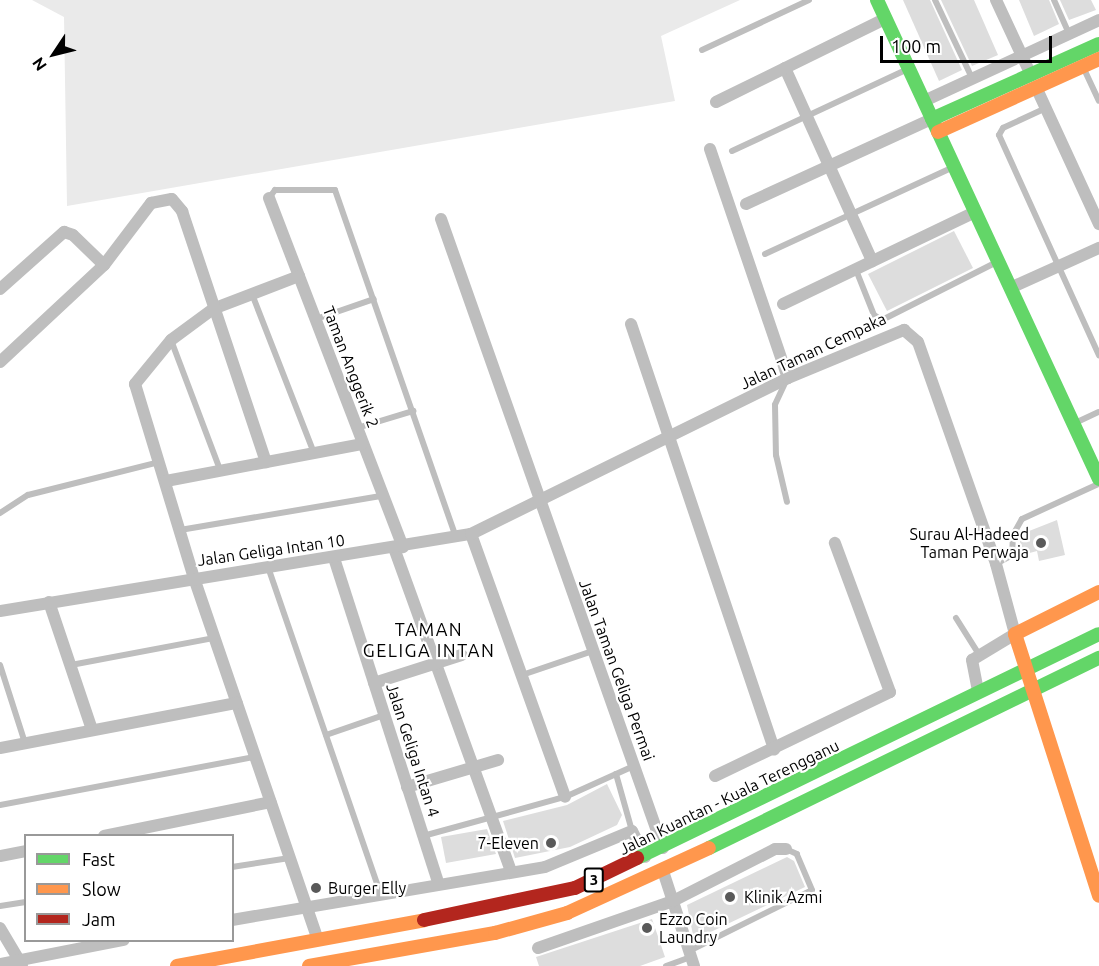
<!DOCTYPE html>
<style>
body{margin:0}
#map{position:relative;width:1099px;height:966px;overflow:hidden;background:#fff;font-family:Ubuntu,sans-serif}
div>[style]{position:absolute}
[style*='--x']{left:calc(var(--x)*1px);top:calc(var(--y)*1px);width:calc(var(--w)*1px);rotate:calc(var(--a)*1deg)}
.green>*{inset:0;background:#eaeaea}
.building>*{inset:0;background:#ddd}
.lane>*{height:6px;margin:-3px;padding:0 3px;transform-origin:3px;border-radius:3px;background:#bebebe}
.street>*{height:12px;margin:-6px;padding:0 6px;transform-origin:6px;border-radius:6px;background:#bebebe}
.fast>*{height:14px;margin:-7px;padding:0 7px;transform-origin:7px;border-radius:7px;background:#63d668}
.slow>*{height:14px;margin:-7px;padding:0 7px;transform-origin:7px;border-radius:7px;background:#ff974d}
.jam>*{height:14px;margin:-7px;padding:0 7px;transform-origin:7px;border-radius:7px;background:#b3261e}
.dots>*{width:16px;height:16px;translate:-50% -50%;box-sizing:border-box;border:3px solid #fff;border-radius:50%}
span{translate:-50% -50%;white-space:nowrap;text-align:center;line-height:1.15;-webkit-text-stroke:4.5px #fff;paint-order:stroke}
.shield-label span{padding:2px 4px;background:#fff;border:2px solid;border-radius:4px;-webkit-text-stroke-width:0}
.shield-label{font-size:15px;color:#000;font-weight:700}
.street-label{font-size:16px;color:#000}
.poi-label{font-size:16px;color:#000}
.right{translate:-100% -50%;text-align:right}
.left{translate:0 -50%;text-align:left}
.neighbourhood-label{font-size:18px;color:#000;letter-spacing:1.5px}
.legend{position:absolute;left:24px;top:834px;width:210px;height:108px;box-sizing:border-box;background:#fff;border:2px solid #999;margin:0;padding:8px 10px;list-style:none;font-size:18px;color:#000}
.legend li{display:flex;align-items:center;gap:12px;height:30px}
.legend b{width:30px;border:2px solid #999}
.north{position:absolute;left:24px;top:24px;width:60px;height:60px;-webkit-text-stroke:4px #fff;paint-order:stroke;rotate:235deg;font-size:16px;font-weight:700;line-height:24px;text-align:center;color:#000}
.north::after{content:'';display:block;margin:auto;width:21px;height:27px;background:#000;clip-path:polygon(50% 0,100% 100%,50% 72%,0 100%)}
.scale{position:absolute;left:880px;top:36px;width:172px;height:27px;box-sizing:border-box;border:3px solid #000;border-top:0;padding-left:8px;font-size:18px;line-height:21px;white-space:nowrap;color:#000;-webkit-text-stroke:4px #fff;paint-order:stroke}
</style>
<div id="map">
<div class="green">
<i style="clip-path:polygon(32px 0,740px 0,661px 36px,675px 101px,67px 206px,64px 17px)"></i>
</div>
<div class="building">
<i style="clip-path:polygon(903px 0,930px 0,962px 70px,939px 81px)"></i>
<i style="clip-path:polygon(941px 0,974px 0,998px 55px,972px 66px)"></i>
<i style="clip-path:polygon(1019px 0,1049px 0,1059px 24px,1034px 36px)"></i>
<i style="clip-path:polygon(1060px 0,1091px 0,1096px 10px,1069px 20px)"></i>
<i style="clip-path:polygon(954px 231px,973px 268px,887px 311px,868px 274px)"></i>
<i style="clip-path:polygon(1057px 520px,1065px 555px,1039px 561px,1037px 551px,1022px 555px,1019px 535px)"></i>
<i style="clip-path:polygon(607px 784px,622px 815px,617px 825px,570px 847px,515px 858px,503px 821px,567px 805px)"></i>
<i style="clip-path:polygon(487px 829px,496px 854px,446px 863px,441px 837px)"></i>
<i style="clip-path:polygon(787px 857px,794px 861px,805px 887px,694px 940px,687px 905px)"></i>
<i style="clip-path:polygon(652px 919px,665px 957px,640px 966px,539px 966px,536px 957px)"></i>
</div>
<div class="lane">
<i style="--x:935;--y:0;--w:86;--a:64.6"></i>
<i style="--x:1054;--y:0;--w:36;--a:66"></i>
<i style="--x:702;--y:50;--w:118;--a:-25"></i>
<i style="--x:1084;--y:69;--w:35;--a:65"></i>
<i style="--x:1046;--y:108;--w:47;--a:155.1"></i>
<i style="--x:1003;--y:128;--w:8;--a:120"></i>
<i style="--x:999;--y:135;--w:242;--a:65.6"></i>
<i style="--x:732;--y:151;--w:194;--a:-25"></i>
<i style="--x:269;--y:198;--w:10;--a:-53"></i>
<i style="--x:275;--y:190;--w:60;--a:0"></i>
<i style="--x:335;--y:190;--w:367;--a:70.8"></i>
<i style="--x:765;--y:254;--w:207;--a:-24.8"></i>
<i style="--x:856;--y:270;--w:48;--a:68.2"></i>
<i style="--x:874;--y:315;--w:9;--a:32"></i>
<i style="--x:882;--y:320;--w:127;--a:-26.8"></i>
<i style="--x:252;--y:294;--w:171;--a:68.7"></i>
<i style="--x:316;--y:319;--w:61;--a:-19"></i>
<i style="--x:171;--y:340;--w:139;--a:69.3"></i>
<i style="--x:786;--y:381;--w:26;--a:115"></i>
<i style="--x:775;--y:405;--w:50;--a:88.9"></i>
<i style="--x:776;--y:455;--w:48;--a:76.8"></i>
<i style="--x:1075;--y:423;--w:26;--a:-25"></i>
<i style="--x:357;--y:428;--w:59;--a:-16.9"></i>
<i style="--x:0;--y:513;--w:33;--a:-33"></i>
<i style="--x:28;--y:495;--w:135;--a:-14.1"></i>
<i style="--x:180;--y:530;--w:205;--a:-9.6"></i>
<i style="--x:996;--y:564;--w:18;--a:-29"></i>
<i style="--x:1012;--y:555;--w:20;--a:-87"></i>
<i style="--x:1013;--y:535;--w:18;--a:-61"></i>
<i style="--x:1022;--y:519;--w:84;--a:-24.7"></i>
<i style="--x:268;--y:567;--w:344;--a:71"></i>
<i style="--x:956;--y:618;--w:41;--a:57.8"></i>
<i style="--x:0;--y:665;--w:82;--a:72.2"></i>
<i style="--x:71;--y:665;--w:146;--a:-10.7"></i>
<i style="--x:522;--y:675;--w:75;--a:-18.7"></i>
<i style="--x:326;--y:735;--w:61;--a:-19"></i>
<i style="--x:616;--y:774;--w:59;--a:74.3"></i>
<i style="--x:0;--y:805;--w:259;--a:-10.7"></i>
<i style="--x:423;--y:836;--w:147;--a:-15.4"></i>
<i style="--x:565;--y:797;--w:76;--a:-24.2"></i>
<i style="--x:232;--y:867;--w:58;--a:-9"></i>
<i style="--x:0;--y:906;--w:26;--a:-9"></i>
<i style="--x:689;--y:951;--w:137;--a:-26.4"></i>
<i style="--x:812;--y:890;--w:39;--a:-113"></i>
<i style="--x:797;--y:854;--w:12;--a:-156"></i>
<i style="--x:666;--y:966;--w:27;--a:-20"></i>
</div>
<div class="street">
<i style="--x:996;--y:0;--w:83;--a:65"></i>
<i style="--x:785;--y:68;--w:212;--a:65.7"></i>
<i style="--x:1036;--y:87;--w:151;--a:65.3"></i>
<i style="--x:924;--y:101;--w:193;--a:-24.8"></i>
<i style="--x:716;--y:102;--w:188;--a:-26.2"></i>
<i style="--x:710;--y:149;--w:242;--a:71.2"></i>
<i style="--x:269;--y:198;--w:374;--a:69"></i>
<i style="--x:746;--y:204;--w:205;--a:-24.6"></i>
<i style="--x:441;--y:219;--w:667;--a:70.56"></i>
<i style="--x:299;--y:276;--w:92;--a:159"></i>
<i style="--x:213;--y:309;--w:52;--a:143.6"></i>
<i style="--x:171;--y:340;--w:57;--a:129.3"></i>
<i style="--x:135;--y:384;--w:203;--a:73.1"></i>
<i style="--x:194;--y:578;--w:380;--a:71.1"></i>
<i style="--x:1010;--y:288;--w:98;--a:-24.2"></i>
<i style="--x:0;--y:289;--w:86;--a:-41.7"></i>
<i style="--x:64;--y:232;--w:9;--a:18"></i>
<i style="--x:73;--y:235;--w:43;--a:44.1"></i>
<i style="--x:783;--y:304;--w:213;--a:-25.6"></i>
<i style="--x:631;--y:324;--w:449;--a:71.4"></i>
<i style="--x:0;--y:362;--w:142;--a:-43"></i>
<i style="--x:104;--y:265;--w:78;--a:-52.8"></i>
<i style="--x:151;--y:203;--w:21;--a:-11"></i>
<i style="--x:172;--y:199;--w:16;--a:50"></i>
<i style="--x:182;--y:211;--w:265;--a:71.5"></i>
<i style="--x:166;--y:481;--w:199;--a:-10.7"></i>
<i style="--x:471;--y:534;--w:279;--a:70.3"></i>
<i style="--x:394;--y:548;--w:344;--a:70.1"></i>
<i style="--x:334;--y:558;--w:340;--a:72.2"></i>
<i style="--x:49;--y:602;--w:135;--a:71.4"></i>
<i style="--x:0;--y:611;--w:477;--a:-9.3"></i>
<i style="--x:471;--y:534;--w:353;--a:-26.2"></i>
<i style="--x:788;--y:378;--w:126;--a:-22.5"></i>
<i style="--x:904;--y:330;--w:18;--a:41"></i>
<i style="--x:918;--y:342;--w:235;--a:70.6"></i>
<i style="--x:996;--y:564;--w:73;--a:74.8"></i>
<i style="--x:1015;--y:634;--w:50;--a:148.8"></i>
<i style="--x:972;--y:660;--w:32;--a:79"></i>
<i style="--x:374;--y:683;--w:92;--a:-17.7"></i>
<i style="--x:0;--y:748;--w:241;--a:-10.8"></i>
<i style="--x:715;--y:776;--w:194;--a:-25.6"></i>
<i style="--x:890;--y:692;--w:159;--a:-110.3"></i>
<i style="--x:407;--y:787;--w:95;--a:-16.5"></i>
<i style="--x:104;--y:836;--w:170;--a:-11.5"></i>
<i style="--x:0;--y:856;--w:26;--a:-11"></i>
<i style="--x:663;--y:871;--w:100;--a:71.9"></i>
<i style="--x:232;--y:920;--w:317;--a:-9.6"></i>
<i style="--x:545;--y:867;--w:94;--a:-22.5"></i>
<i style="--x:632;--y:831;--w:29;--a:63"></i>
<i style="--x:0;--y:928;--w:43;--a:59.3"></i>
<i style="--x:538;--y:948;--w:143;--a:-19.2"></i>
<i style="--x:673;--y:901;--w:114;--a:-27"></i>
<i style="--x:775;--y:849;--w:11;--a:0"></i>
<i style="--x:0;--y:964;--w:126;--a:-11"></i>
</div>
<div class="fast">
<i style="--x:877;--y:0;--w:528;--a:65.13"></i>
<i style="--x:932;--y:119;--w:183;--a:-24.2"></i>
<i style="--x:709;--y:848;--w:434;--a:-26"></i>
<i style="--x:637;--y:858;--w:513;--a:-25.87"></i>
</div>
<div class="slow">
<i style="--x:938;--y:132;--w:177;--a:-24.4"></i>
<i style="--x:1099;--y:592;--w:94;--a:153.4"></i>
<i style="--x:1015;--y:634;--w:275;--a:72.2"></i>
<i style="--x:177;--y:966;--w:251;--a:-10.5"></i>
<i style="--x:309;--y:966;--w:189;--a:-10.1"></i>
<i style="--x:495;--y:933;--w:75;--a:-15.5"></i>
<i style="--x:567;--y:913;--w:156;--a:-24.6"></i>
</div>
<div class="jam">
<i style="--x:424;--y:920;--w:154;--a:-12"></i>
<i style="--x:575;--y:888;--w:69;--a:-25.8"></i>
</div>
<div class="dots">
<i style="left:1041px;top:543px;background:#595959"></i>
<i style="left:551px;top:843px;background:#595959"></i>
<i style="left:316px;top:888px;background:#595959"></i>
<i style="left:730px;top:897px;background:#595959"></i>
<i style="left:647px;top:928px;background:#595959"></i>
</div>
<div class="shield-label">
<span style="left:594px;top:880px">3</span>
</div>
<div class="street-label">
<span style="left:813px;top:351px;rotate:-25deg">Jalan Taman Cempaka</span>
<span style="left:351px;top:367px;rotate:69deg">Taman Anggerik 2</span>
<span style="left:271px;top:550px;rotate:-8deg">Jalan Geliga Intan 10</span>
<span style="left:617px;top:670px;rotate:70deg">Jalan Taman Geliga Permai</span>
<span style="left:413px;top:750px;rotate:72deg">Jalan Geliga Intan 4</span>
<span style="left:729px;top:797px;rotate:-26deg">Jalan Kuantan - Kuala Terengganu</span>
</div>
<div class="poi-label">
<span class="right" style="left:1029px;top:543px">Surau Al-Hadeed<br>Taman Perwaja</span>
<span class="right" style="left:539px;top:843px">7-Eleven</span>
<span class="left" style="left:328px;top:888px">Burger Elly</span>
<span class="left" style="left:744px;top:897px">Klinik Azmi</span>
<span class="left" style="left:659px;top:928px">Ezzo Coin<br>Laundry</span>
</div>
<div class="neighbourhood-label">
<span style="left:429px;top:640px">TAMAN<br>GELIGA INTAN</span>
</div>
<ul class="legend">
<li><b style="height:8px;background:#63d668"></b>Fast</li>
<li><b style="height:8px;background:#ff974d"></b>Slow</li>
<li><b style="height:8px;background:#b3261e"></b>Jam</li>
</ul>
<div class="north">N</div>
<div class="scale">100 m</div>
</div>
